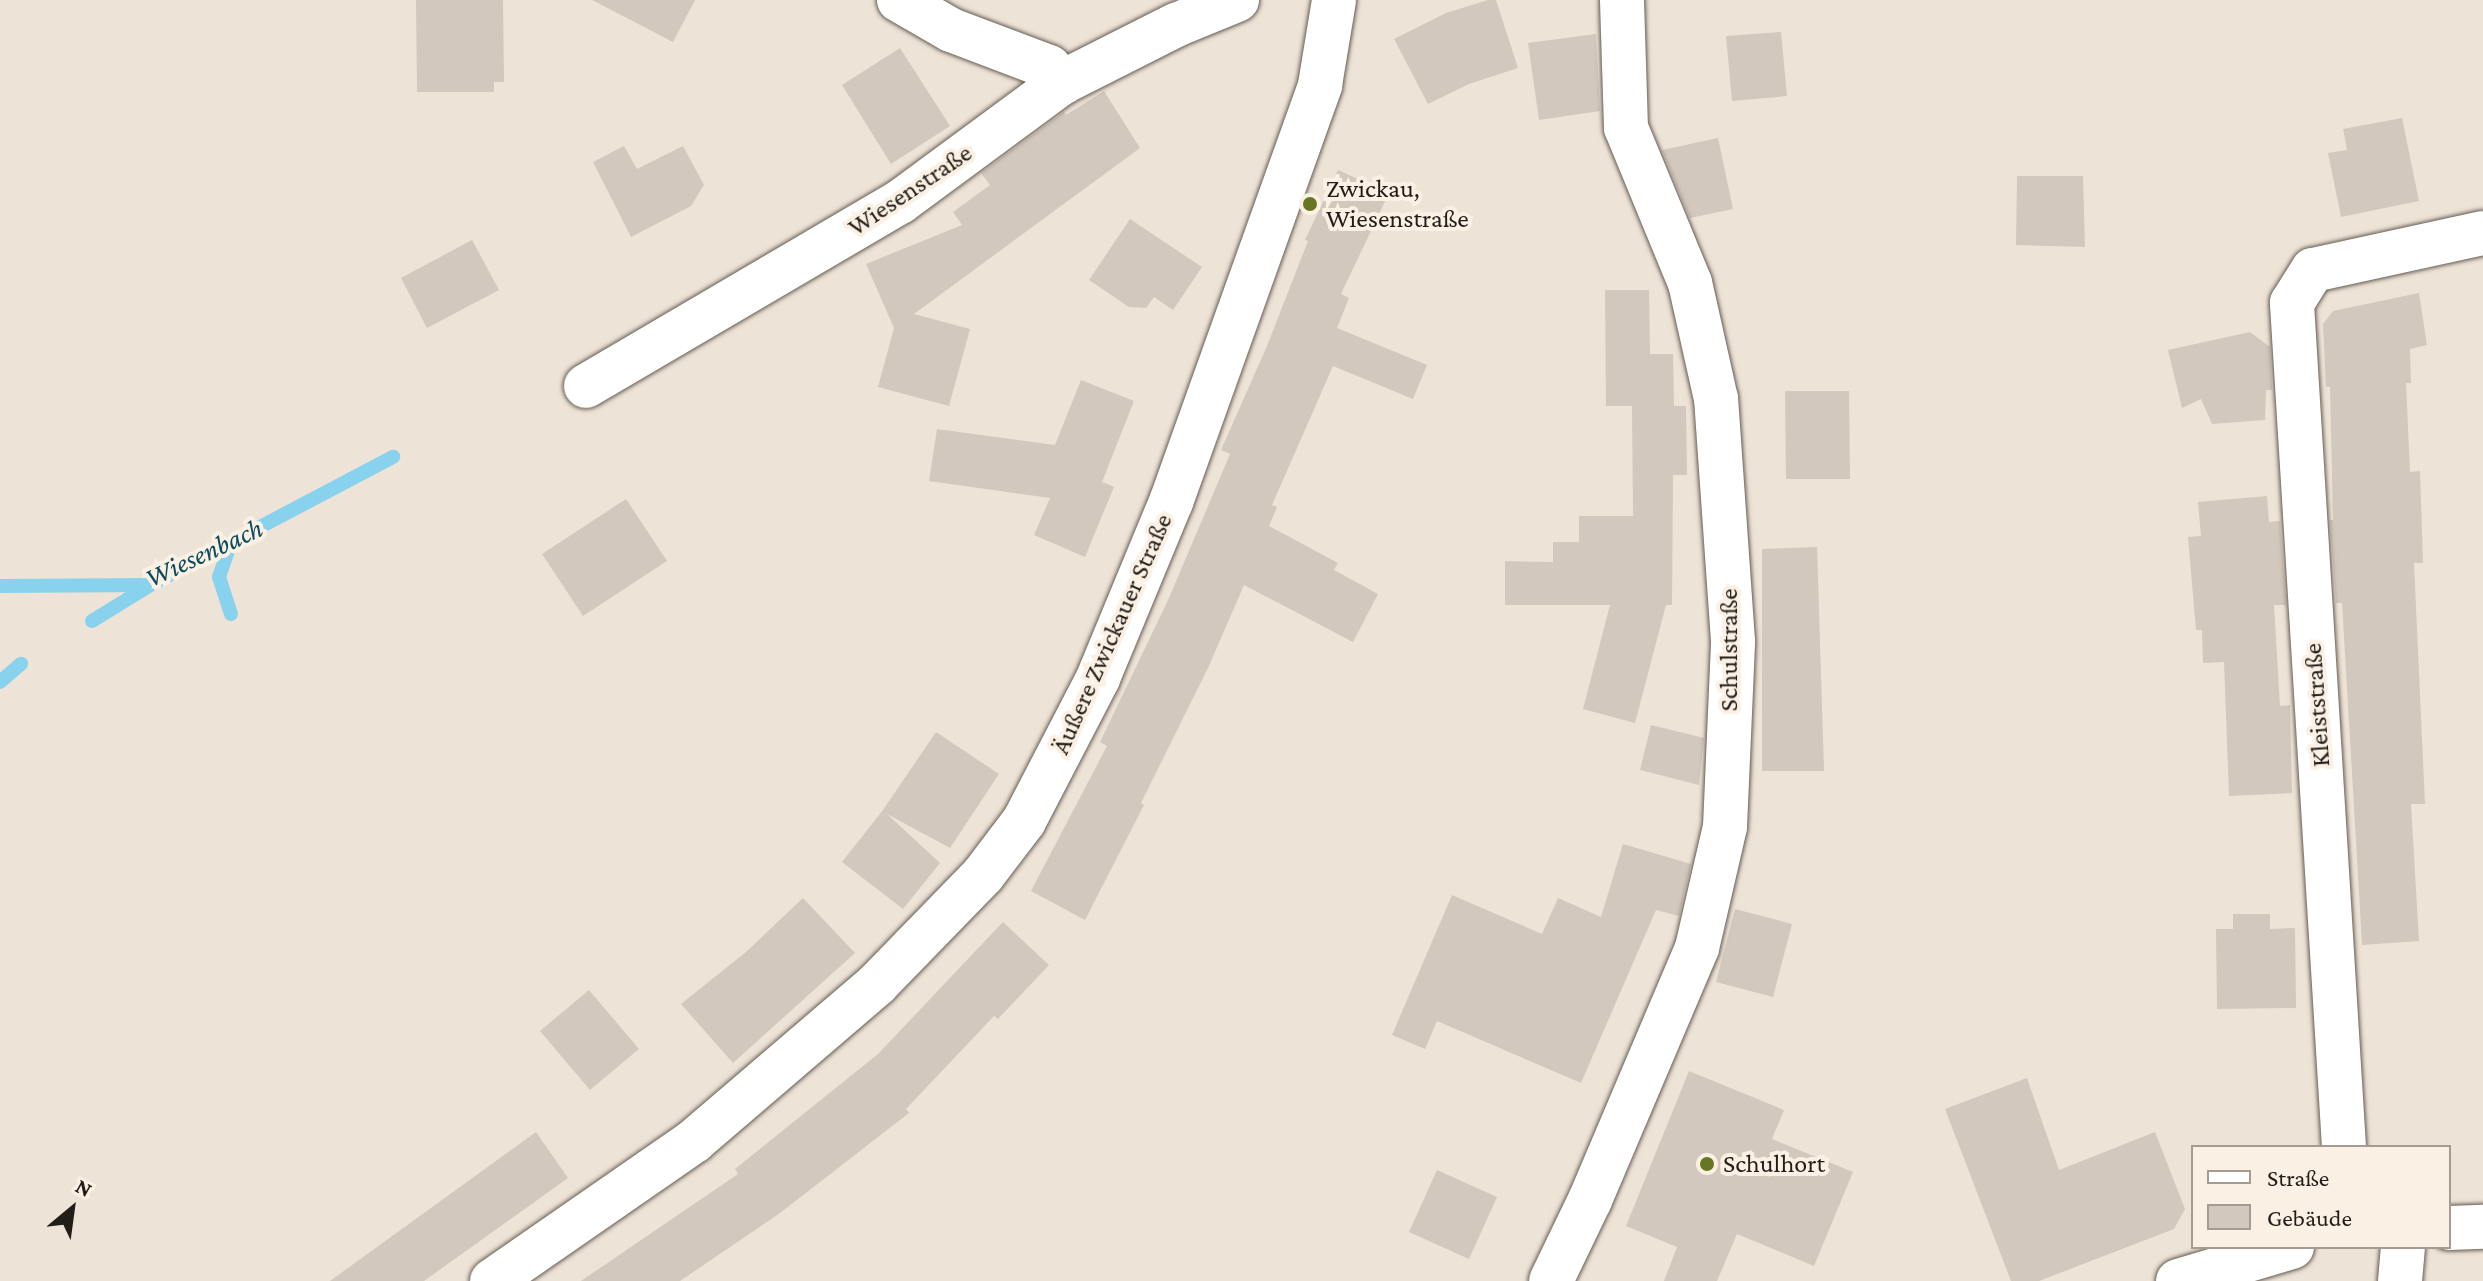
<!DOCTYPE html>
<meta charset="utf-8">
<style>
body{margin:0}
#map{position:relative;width:2483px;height:1281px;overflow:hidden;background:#eee3d7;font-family:"Crimson Pro",serif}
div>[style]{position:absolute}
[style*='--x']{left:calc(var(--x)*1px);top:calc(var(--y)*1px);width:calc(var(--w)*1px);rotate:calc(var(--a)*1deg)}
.stream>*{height:14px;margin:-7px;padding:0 7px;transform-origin:7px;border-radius:7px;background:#89d2ed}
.building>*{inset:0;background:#d3c8bd}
.roads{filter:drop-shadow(0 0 2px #655c52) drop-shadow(0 0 2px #655c52)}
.minor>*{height:44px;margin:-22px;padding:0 22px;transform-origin:22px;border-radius:22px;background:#fff}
.major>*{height:44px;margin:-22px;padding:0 22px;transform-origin:22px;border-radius:22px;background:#fff}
.dots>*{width:22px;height:22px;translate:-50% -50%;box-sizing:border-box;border:4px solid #fbf0e4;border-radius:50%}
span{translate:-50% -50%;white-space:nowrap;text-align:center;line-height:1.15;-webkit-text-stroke:8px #fbf0e4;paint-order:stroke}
.poi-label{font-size:26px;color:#211d19}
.left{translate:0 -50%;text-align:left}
.street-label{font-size:26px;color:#211d19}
.water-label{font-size:28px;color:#094a5d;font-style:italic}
.legend{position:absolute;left:2191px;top:1145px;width:260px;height:104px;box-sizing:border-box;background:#fbf0e4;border:2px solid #a49c93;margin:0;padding:10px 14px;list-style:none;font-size:24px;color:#211d19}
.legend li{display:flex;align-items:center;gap:16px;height:40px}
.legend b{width:40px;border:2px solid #a49c93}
.north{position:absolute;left:32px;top:1169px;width:80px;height:80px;-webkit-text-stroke:6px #fbf0e4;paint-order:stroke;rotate:29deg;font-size:22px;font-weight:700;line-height:32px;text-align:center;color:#211d19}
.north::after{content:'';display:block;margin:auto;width:28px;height:36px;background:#211d19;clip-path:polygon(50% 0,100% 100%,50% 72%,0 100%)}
</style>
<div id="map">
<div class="stream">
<i style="--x:0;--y:586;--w:150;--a:-0.4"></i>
<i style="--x:150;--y:585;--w:275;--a:-27.8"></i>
<i style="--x:231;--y:614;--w:39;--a:-108"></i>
<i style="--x:219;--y:577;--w:36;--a:-71"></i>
<i style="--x:92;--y:621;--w:67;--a:-31.6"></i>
<i style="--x:0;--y:682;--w:28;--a:-41"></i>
</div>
<div class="building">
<i style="clip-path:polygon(416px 0,503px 0,504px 82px,494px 82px,494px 92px,417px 92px)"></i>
<i style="clip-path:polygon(592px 0,695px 0,673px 42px)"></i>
<i style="clip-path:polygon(1488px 0,1496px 0,1518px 68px,1469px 84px,1428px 104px,1394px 39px,1446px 13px)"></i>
<i style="clip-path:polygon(1781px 32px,1787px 96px,1732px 101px,1726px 36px)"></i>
<i style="clip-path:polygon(1596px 34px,1600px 111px,1539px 120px,1528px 43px)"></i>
<i style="clip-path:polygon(900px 48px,950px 126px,891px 164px,842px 85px)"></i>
<i style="clip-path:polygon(1104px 91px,1140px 148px,914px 314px,970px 329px,949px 406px,878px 387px,894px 328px,866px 264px,962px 225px,953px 212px,990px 185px,981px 173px,1064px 112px,1066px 115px)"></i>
<i style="clip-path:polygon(2402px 118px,2419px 201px,2341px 217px,2328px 153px,2347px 150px,2343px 129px)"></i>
<i style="clip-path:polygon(1718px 138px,1733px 209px,1690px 218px,1662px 150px)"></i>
<i style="clip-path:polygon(624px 146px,637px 169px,683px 146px,704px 185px,691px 206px,631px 237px,593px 162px)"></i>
<i style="clip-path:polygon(1338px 170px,1389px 193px,1341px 294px,1349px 298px,1337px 328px,1427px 365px,1413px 399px,1333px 366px,1272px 505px,1277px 507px,1269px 526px,1338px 563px,1334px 570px,1378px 594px,1353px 642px,1244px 585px,1208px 668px,1141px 803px,1144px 805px,1085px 920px,1031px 891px,1107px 746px,1100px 742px,1169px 598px,1230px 454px,1221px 450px,1267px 346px,1308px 241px,1305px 240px)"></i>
<i style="clip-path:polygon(2017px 176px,2083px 176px,2085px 247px,2016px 245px)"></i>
<i style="clip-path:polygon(1130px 219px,1202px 267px,1173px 310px,1154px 297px,1146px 308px,1129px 307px,1089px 280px)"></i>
<i style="clip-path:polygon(472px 240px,499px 290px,427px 328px,401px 278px)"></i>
<i style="clip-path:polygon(1605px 290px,1649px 290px,1650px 354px,1673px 354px,1674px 406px,1686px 406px,1687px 475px,1673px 475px,1672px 605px,1666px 605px,1635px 723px,1583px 709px,1610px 605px,1505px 605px,1505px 561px,1553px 562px,1553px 542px,1579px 542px,1579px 516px,1633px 516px,1632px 406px,1606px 406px)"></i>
<i style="clip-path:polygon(2419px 293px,2427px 345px,2410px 349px,2411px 383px,2406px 383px,2410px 472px,2420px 471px,2423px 563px,2414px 563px,2425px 804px,2411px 804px,2419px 941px,2362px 945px,2342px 603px,2336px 603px,2330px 520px,2333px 520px,2330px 387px,2326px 387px,2323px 324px,2333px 311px)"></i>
<i style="clip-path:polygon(2250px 332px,2270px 347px,2272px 390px,2266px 390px,2265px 420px,2212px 424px,2201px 399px,2182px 408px,2168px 350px)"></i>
<i style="clip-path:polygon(1081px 380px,1134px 401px,1102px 482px,1114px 487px,1085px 557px,1034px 535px,1050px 498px,929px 481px,937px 429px,1055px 445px)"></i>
<i style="clip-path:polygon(1785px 391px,1849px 391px,1850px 479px,1786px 479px)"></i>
<i style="clip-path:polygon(2267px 496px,2269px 522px,2280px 521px,2286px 605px,2274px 605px,2280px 706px,2290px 705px,2292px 793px,2229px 796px,2224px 662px,2203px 663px,2202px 630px,2196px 630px,2188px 537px,2201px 536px,2198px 502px)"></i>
<i style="clip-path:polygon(626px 499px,667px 561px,583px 616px,542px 554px)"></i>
<i style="clip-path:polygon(1817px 547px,1824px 771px,1762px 771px,1762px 549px)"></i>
<i style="clip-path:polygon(1651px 725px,1704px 738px,1699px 785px,1640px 770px)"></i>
<i style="clip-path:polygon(936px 732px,999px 774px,950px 848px,887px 814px,940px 863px,903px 909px,842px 862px,883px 810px)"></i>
<i style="clip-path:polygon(1623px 844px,1691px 864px,1679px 916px,1656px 910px,1581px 1083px,1437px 1021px,1425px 1049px,1392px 1035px,1452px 895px,1542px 934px,1558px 898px,1601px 917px)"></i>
<i style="clip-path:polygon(803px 898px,855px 953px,733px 1063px,681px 1004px,746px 952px)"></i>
<i style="clip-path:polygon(1735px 909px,1792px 924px,1773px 997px,1716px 982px)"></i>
<i style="clip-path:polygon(2233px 914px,2270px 914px,2270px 929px,2295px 928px,2296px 1008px,2217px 1009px,2216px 929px,2233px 929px)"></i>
<i style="clip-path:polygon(1003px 922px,1049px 965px,998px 1019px,994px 1016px,906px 1109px,909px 1113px,780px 1213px,680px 1281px,581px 1281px,738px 1174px,735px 1169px,878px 1054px)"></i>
<i style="clip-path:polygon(589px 990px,639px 1049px,590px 1090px,540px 1031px)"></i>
<i style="clip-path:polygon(1689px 1071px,1784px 1110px,1772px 1139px,1853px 1172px,1814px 1266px,1737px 1234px,1717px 1281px,1664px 1281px,1677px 1247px,1626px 1226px)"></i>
<i style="clip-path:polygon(2027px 1078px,2059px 1170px,2155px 1132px,2185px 1209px,2174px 1229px,2039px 1281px,2011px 1281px,1945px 1109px)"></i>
<i style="clip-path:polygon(536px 1132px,568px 1178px,424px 1281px,330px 1281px)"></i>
<i style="clip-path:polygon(1437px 1170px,1497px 1197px,1469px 1259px,1409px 1232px)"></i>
</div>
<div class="roads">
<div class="minor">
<i style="--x:899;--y:0;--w:60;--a:30"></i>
<i style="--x:951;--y:30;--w:105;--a:20.7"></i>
<i style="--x:1049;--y:67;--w:21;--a:47"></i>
<i style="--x:586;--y:386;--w:364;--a:-30.4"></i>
<i style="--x:900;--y:202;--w:202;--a:-36.4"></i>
<i style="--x:1063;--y:82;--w:127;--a:-26.8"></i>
<i style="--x:1176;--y:25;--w:66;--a:-22.3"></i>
<i style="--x:2344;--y:1147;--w:846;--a:-93.53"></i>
<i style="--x:2292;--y:303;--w:39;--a:-58"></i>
<i style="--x:2313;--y:270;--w:174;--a:-12.3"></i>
<i style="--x:492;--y:1281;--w:246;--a:-34.7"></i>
<i style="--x:694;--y:1141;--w:241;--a:-40.6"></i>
<i style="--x:877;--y:984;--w:152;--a:-45.8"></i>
<i style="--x:983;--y:875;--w:68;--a:-52.8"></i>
<i style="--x:1024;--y:821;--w:161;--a:-62.6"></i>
<i style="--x:1098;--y:678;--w:191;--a:-67.5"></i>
<i style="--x:1171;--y:502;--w:443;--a:-70.3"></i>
<i style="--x:1320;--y:85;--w:86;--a:-80.6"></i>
<i style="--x:1551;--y:1281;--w:90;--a:-64.3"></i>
<i style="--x:1590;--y:1200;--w:274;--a:-67"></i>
<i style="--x:1697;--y:948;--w:124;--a:-77"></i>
<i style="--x:1725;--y:827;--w:186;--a:-87.5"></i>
<i style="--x:1733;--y:641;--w:243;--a:-94"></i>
<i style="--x:1716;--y:399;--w:119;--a:-102.6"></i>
<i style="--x:1690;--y:283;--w:168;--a:-112.4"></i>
<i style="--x:1626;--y:128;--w:128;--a:-91.8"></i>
<i style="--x:2400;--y:1281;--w:34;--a:-85"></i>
</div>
<div class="major">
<i style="--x:2449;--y:1228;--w:34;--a:-2"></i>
<i style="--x:2178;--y:1281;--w:119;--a:-16.6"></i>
</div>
</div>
<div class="dots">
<i style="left:1310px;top:204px;background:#687623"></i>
<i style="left:1707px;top:1164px;background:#687623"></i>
</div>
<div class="poi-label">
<span class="left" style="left:1326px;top:204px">Zwickau,<br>Wiesenstraße</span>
<span class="left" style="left:1723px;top:1164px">Schulhort</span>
</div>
<div class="street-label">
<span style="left:910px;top:190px;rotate:-34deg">Wiesenstraße</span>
<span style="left:1112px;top:634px;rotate:-66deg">Äußere Zwickauer Straße</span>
<span style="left:1729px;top:650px;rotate:-90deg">Schulstraße</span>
<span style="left:2317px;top:705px;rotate:-94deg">Kleiststraße</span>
</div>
<div class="water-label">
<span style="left:204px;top:553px;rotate:-25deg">Wiesenbach</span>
</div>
<ul class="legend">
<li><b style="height:10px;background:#fff"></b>Straße</li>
<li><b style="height:22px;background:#d3c8bd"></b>Gebäude</li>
</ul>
<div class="north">N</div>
</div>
